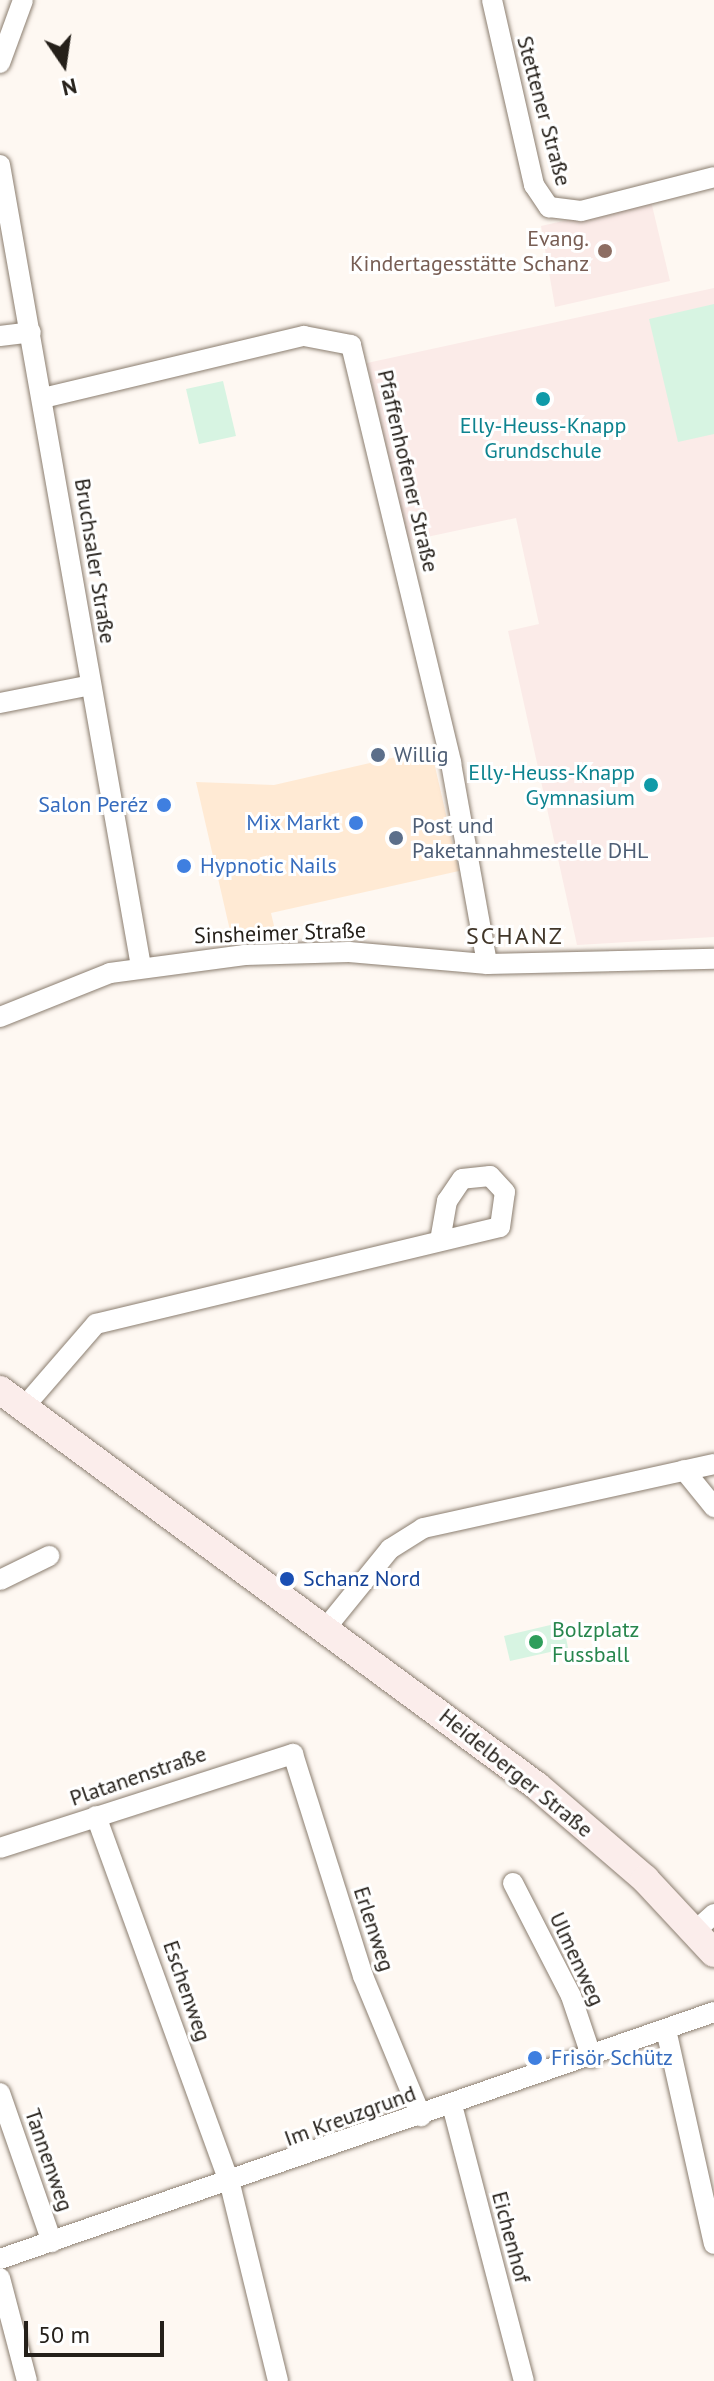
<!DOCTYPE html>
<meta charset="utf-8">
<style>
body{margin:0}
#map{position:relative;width:714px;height:2381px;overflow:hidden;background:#fef8f2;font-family:"PT Sans",sans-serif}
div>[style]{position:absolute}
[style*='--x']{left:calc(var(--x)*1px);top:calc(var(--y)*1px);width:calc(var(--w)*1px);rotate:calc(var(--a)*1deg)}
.built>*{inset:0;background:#ffead4}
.education>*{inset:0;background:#fbebe8}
.green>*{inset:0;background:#d7f4e2}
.roads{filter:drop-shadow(0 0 2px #8b7e70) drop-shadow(0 0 2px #8b7e70)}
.street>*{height:20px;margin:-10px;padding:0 10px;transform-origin:10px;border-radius:10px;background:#fff}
.secondary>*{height:28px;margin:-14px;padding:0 14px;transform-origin:14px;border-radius:14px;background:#fbedeb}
.dots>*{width:22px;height:22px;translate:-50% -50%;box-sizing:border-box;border:4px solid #fff;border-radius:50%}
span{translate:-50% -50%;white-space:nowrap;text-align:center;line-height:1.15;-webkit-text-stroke:6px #fff;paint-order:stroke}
.street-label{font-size:22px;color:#25201a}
.education-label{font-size:22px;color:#785e54}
.right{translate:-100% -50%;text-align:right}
.culture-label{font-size:22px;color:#0d838f}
.service-label{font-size:22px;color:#4e5e75}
.left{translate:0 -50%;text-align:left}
.shop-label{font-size:22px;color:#366cbe}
.transit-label{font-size:22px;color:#164399}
.leisure-label{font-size:22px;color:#27864d}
.neighbourhood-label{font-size:24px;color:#413629;letter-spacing:2px}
.north{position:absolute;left:24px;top:24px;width:80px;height:80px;-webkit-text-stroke:6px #fff;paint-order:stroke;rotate:167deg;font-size:22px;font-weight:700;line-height:32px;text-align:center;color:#25201a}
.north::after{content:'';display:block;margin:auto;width:28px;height:36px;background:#25201a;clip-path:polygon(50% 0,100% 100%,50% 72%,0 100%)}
.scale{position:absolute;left:24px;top:2321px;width:140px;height:36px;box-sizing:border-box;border:4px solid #25201a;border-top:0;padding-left:10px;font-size:24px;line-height:28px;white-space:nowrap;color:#25201a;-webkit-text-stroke:6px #fff;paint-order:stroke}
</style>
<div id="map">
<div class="built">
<i style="clip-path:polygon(431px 749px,459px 871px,271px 913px,275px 930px,231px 935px,196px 782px,274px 785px)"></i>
</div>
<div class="education">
<i style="clip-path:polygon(651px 201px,670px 281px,555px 307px,541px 226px)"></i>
<i style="clip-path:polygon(714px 288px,714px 937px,577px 945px,508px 631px,539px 624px,516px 518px,408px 541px,367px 363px)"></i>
</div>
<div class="green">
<i style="clip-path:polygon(714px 304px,714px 434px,678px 442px,649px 319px)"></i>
<i style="clip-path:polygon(223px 381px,236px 436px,199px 444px,186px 389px)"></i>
<i style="clip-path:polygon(563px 1622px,568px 1648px,510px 1661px,504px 1636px)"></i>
</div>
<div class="roads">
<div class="street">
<i style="--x:492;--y:0;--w:190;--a:77.2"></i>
<i style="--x:534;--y:185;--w:27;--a:56"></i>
<i style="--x:549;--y:207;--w:32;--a:7"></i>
<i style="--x:581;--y:211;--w:137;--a:-14.3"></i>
<i style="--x:0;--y:63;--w:67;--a:-69.9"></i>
<i style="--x:0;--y:165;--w:813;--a:80.02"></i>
<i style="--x:0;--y:336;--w:31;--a:-7"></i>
<i style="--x:43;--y:398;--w:268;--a:-13.4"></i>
<i style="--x:304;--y:336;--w:48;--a:10.8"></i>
<i style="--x:351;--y:345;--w:430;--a:76.5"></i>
<i style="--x:451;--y:763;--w:204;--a:79.8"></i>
<i style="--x:0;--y:703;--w:93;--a:-11.2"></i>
<i style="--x:0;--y:1017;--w:118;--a:-21.8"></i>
<i style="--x:110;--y:973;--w:136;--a:-7.6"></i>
<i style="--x:245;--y:955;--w:104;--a:-1.7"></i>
<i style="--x:349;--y:952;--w:139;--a:5"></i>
<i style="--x:487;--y:964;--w:227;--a:-1.3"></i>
<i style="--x:24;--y:1407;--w:110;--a:-49.1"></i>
<i style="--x:96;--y:1324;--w:415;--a:-13.5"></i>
<i style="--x:500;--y:1227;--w:35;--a:-82"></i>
<i style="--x:505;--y:1192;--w:22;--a:-133"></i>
<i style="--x:490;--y:1176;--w:28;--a:174"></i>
<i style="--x:462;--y:1179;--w:27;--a:124"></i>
<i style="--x:447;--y:1201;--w:40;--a:100"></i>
<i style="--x:684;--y:1470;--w:48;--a:51"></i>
<i style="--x:0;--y:1580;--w:55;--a:-26.1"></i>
<i style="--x:325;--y:1629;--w:103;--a:-50.9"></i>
<i style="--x:390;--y:1549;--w:39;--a:-32"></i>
<i style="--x:423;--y:1528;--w:298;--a:-12.4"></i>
<i style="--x:96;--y:1816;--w:392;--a:70"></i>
<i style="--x:230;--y:2184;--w:203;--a:76.3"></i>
<i style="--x:0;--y:1848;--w:308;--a:-17.8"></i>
<i style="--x:293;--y:1754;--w:233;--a:72.5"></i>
<i style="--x:363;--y:1976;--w:152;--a:67.5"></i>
<i style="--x:513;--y:1883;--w:127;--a:62.8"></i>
<i style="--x:571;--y:1996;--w:65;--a:71.3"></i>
<i style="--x:694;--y:1932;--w:27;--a:-42"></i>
<i style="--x:667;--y:2034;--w:215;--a:77.4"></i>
<i style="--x:0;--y:2093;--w:158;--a:70.8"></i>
<i style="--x:452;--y:2105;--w:285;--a:75.4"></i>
<i style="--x:0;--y:2259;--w:756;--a:-19.08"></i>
<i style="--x:0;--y:2278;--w:106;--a:75.3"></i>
</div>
<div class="secondary">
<i style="--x:0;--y:1390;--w:667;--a:36.41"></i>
<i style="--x:537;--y:1786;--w:143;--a:40.7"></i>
<i style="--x:645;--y:1879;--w:101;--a:47"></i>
</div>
</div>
<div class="dots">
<i style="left:605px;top:251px;background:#8d6e63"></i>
<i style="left:543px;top:399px;background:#0f9aa8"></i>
<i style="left:378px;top:755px;background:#5c6f8a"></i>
<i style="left:651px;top:785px;background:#0f9aa8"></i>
<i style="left:164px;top:805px;background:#3f7fe0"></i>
<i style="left:356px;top:823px;background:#3f7fe0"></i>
<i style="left:396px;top:838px;background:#5c6f8a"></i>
<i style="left:184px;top:866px;background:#3f7fe0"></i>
<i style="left:287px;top:1579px;background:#1a4fb4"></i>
<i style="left:536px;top:1642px;background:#2e9e5b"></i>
<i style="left:535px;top:2058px;background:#3f7fe0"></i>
</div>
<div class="street-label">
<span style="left:544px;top:111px;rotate:75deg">Stettener Straße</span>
<span style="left:408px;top:471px;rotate:77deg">Pfaffenhofener Straße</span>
<span style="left:95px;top:561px;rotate:81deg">Bruchsaler Straße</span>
<span style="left:280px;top:933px;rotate:-2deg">Sinsheimer Straße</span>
<span style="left:516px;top:1773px;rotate:39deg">Heidelberger Straße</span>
<span style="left:138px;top:1776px;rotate:-19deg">Platanenstraße</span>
<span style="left:374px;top:1929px;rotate:72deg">Erlenweg</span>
<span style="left:577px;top:1959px;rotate:65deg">Ulmenweg</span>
<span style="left:187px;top:1991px;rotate:71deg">Eschenweg</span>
<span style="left:350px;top:2116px;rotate:-20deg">Im Kreuzgrund</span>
<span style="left:49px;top:2160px;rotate:71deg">Tannenweg</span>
<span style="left:511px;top:2237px;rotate:75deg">Eichenhof</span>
</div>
<div class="education-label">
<span class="right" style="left:589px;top:251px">Evang.<br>Kindertagesstätte Schanz</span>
</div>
<div class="culture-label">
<span style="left:543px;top:438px">Elly-Heuss-Knapp<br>Grundschule</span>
<span class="right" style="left:635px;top:785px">Elly-Heuss-Knapp<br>Gymnasium</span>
</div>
<div class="service-label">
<span class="left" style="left:394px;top:755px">Willig</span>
<span class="left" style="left:412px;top:838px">Post und<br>Paketannahmestelle DHL</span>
</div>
<div class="shop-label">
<span class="right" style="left:148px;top:805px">Salon Peréz</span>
<span class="right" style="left:340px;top:823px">Mix Markt</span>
<span class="left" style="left:200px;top:866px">Hypnotic Nails</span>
<span class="left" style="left:551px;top:2058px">Frisör Schütz</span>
</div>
<div class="transit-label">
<span class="left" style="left:303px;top:1579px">Schanz Nord</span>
</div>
<div class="leisure-label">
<span class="left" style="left:552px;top:1642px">Bolzplatz<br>Fussball</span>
</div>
<div class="neighbourhood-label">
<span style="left:515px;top:936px">SCHANZ</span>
</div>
<div class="north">N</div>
<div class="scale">50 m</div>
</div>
